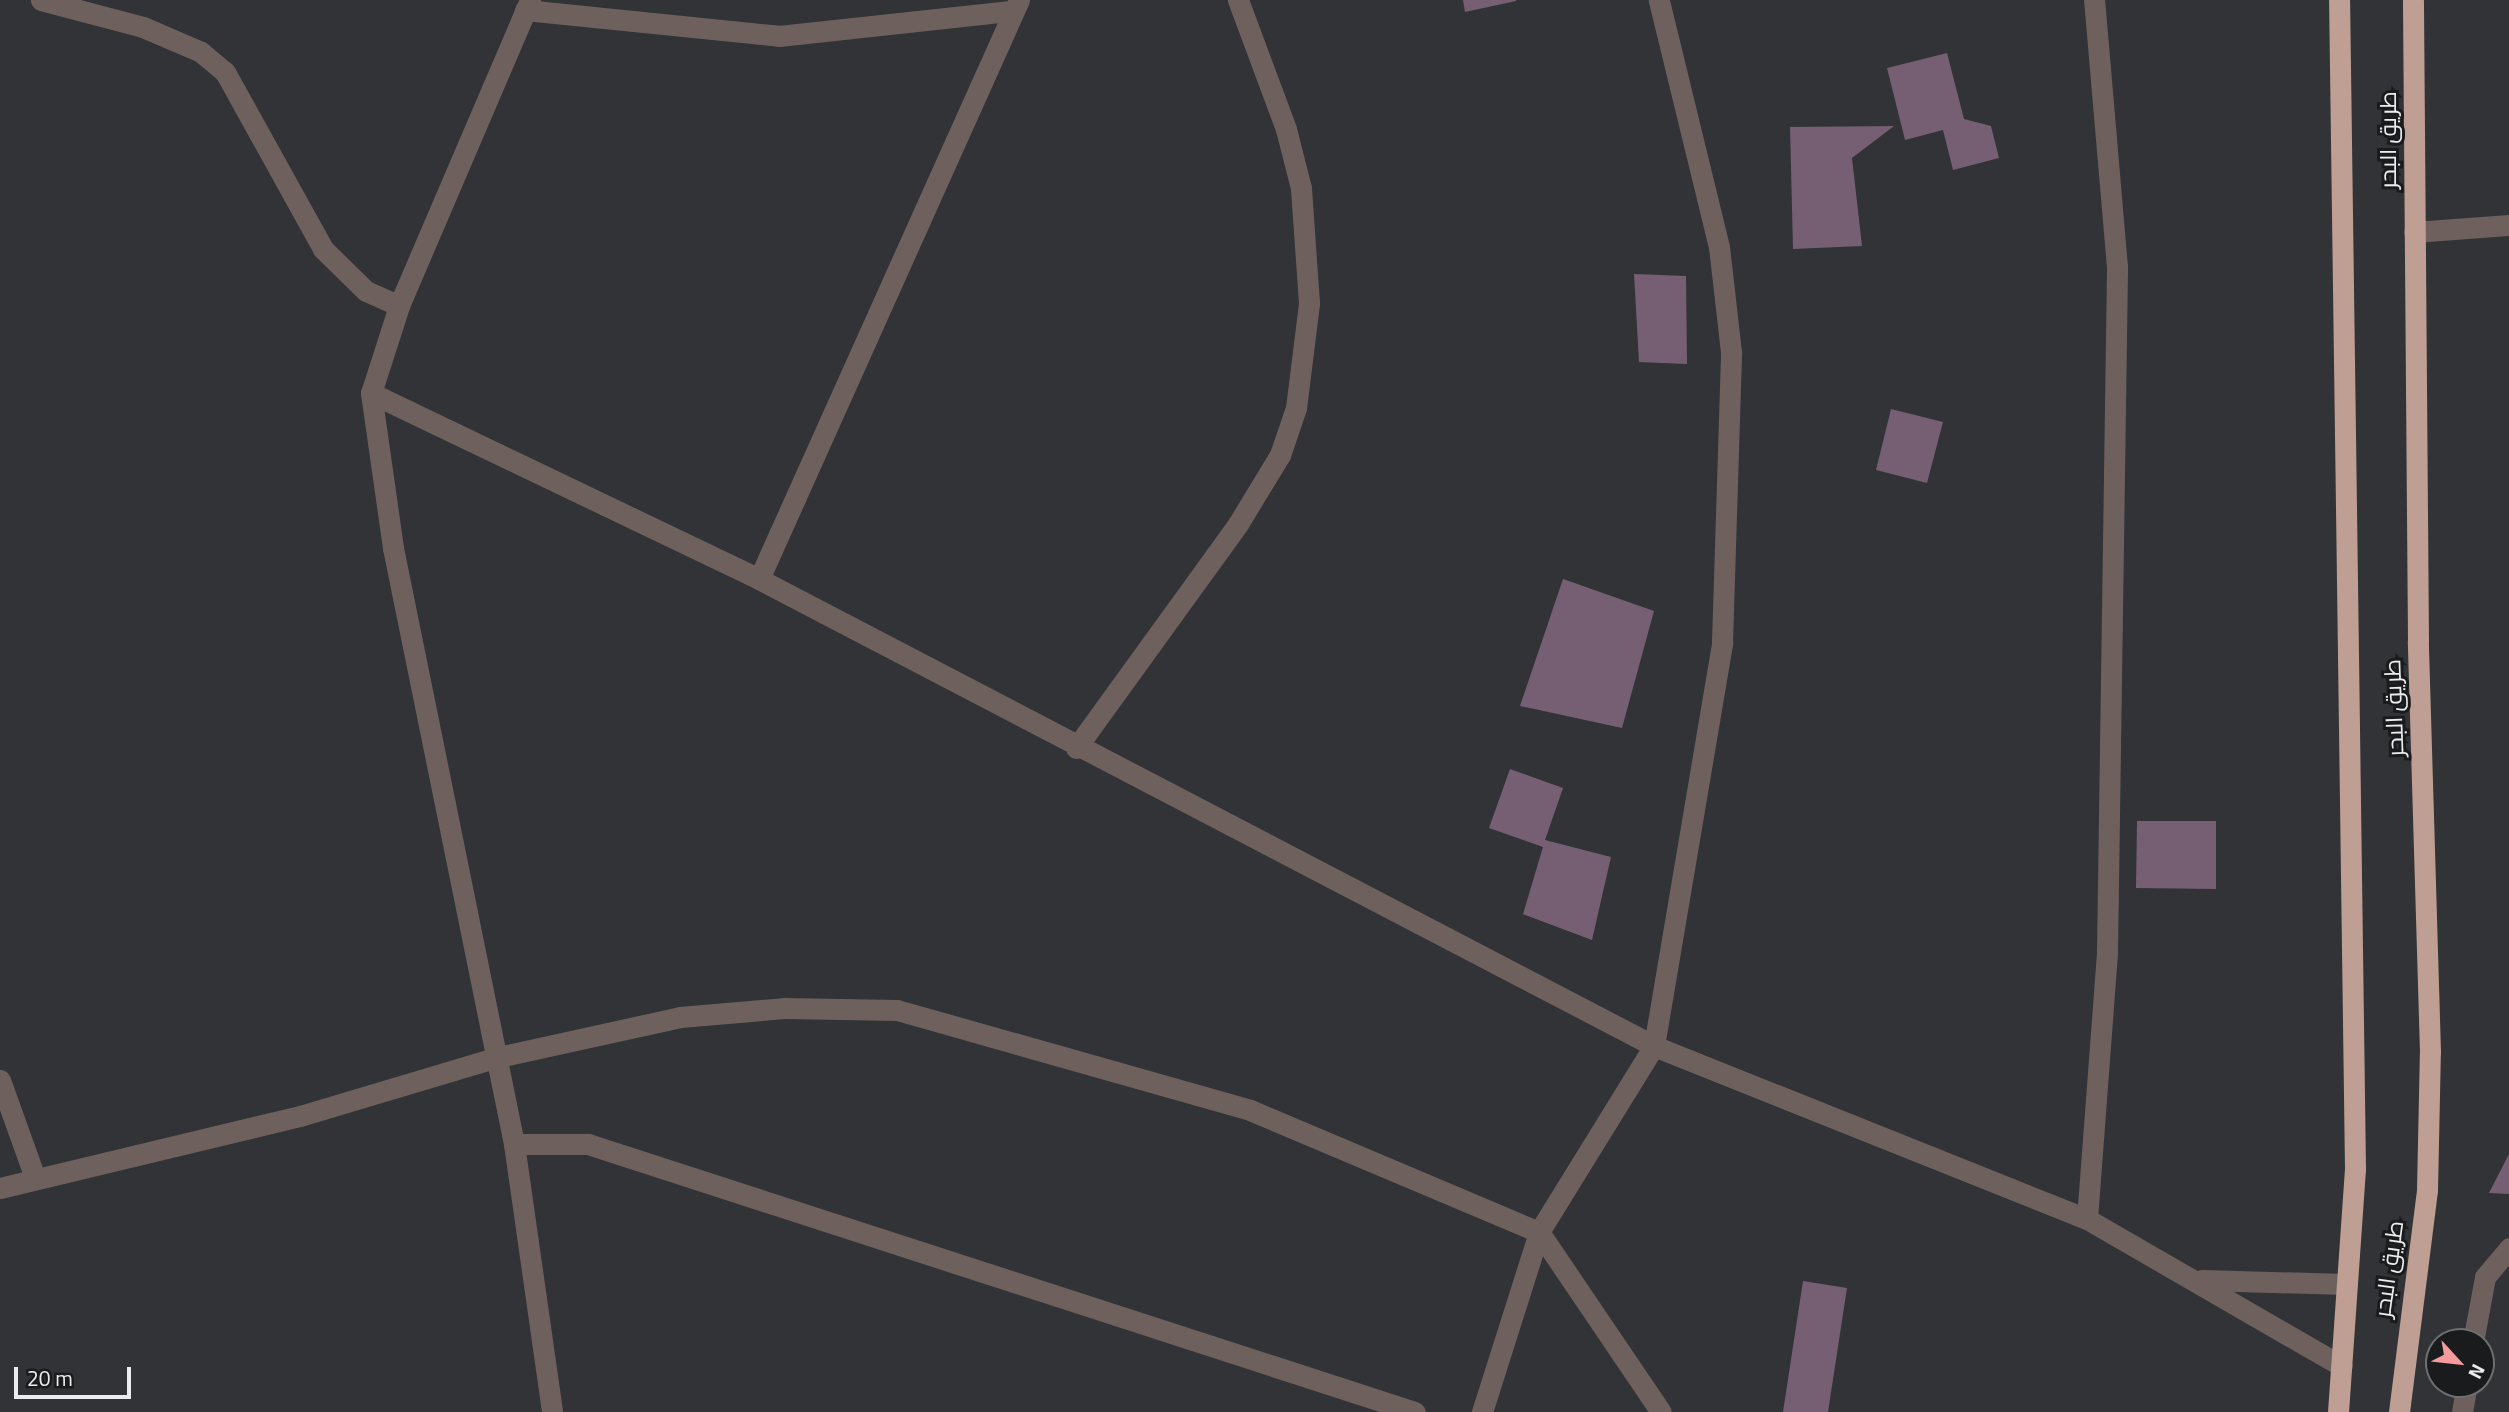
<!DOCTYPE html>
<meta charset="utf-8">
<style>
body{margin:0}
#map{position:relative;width:2509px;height:1412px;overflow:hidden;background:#313337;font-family:Georgia,Cairo,serif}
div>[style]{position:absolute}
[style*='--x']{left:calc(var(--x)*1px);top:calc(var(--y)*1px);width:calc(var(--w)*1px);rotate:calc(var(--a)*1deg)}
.building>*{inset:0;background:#765f73}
.minor>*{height:21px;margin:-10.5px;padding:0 10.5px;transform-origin:10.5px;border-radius:10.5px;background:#6e615d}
.highway>*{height:21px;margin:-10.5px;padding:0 10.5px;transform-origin:10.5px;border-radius:10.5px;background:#bf9f94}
span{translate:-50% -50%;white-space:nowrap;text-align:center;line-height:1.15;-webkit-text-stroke:6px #1a1b1d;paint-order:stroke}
.street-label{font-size:23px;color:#eaecee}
.north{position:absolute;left:2425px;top:1328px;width:70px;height:70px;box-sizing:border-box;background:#1a1b1d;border:2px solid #6d6f71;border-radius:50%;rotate:117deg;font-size:19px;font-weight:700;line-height:28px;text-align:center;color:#eaecee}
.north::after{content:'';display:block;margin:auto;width:24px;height:32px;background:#f59b9d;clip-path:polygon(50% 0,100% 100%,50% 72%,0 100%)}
.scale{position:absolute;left:14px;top:1367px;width:117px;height:32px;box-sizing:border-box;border:4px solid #eaecee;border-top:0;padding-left:9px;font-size:21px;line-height:24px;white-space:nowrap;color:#eaecee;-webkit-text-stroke:5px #1a1b1d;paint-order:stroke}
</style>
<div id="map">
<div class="building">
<i style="clip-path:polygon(1463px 0,1516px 0,1516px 1px,1465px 12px)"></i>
<i style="clip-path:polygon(1947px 53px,1964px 119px,1991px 126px,1999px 158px,1953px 170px,1943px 130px,1905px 140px,1887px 68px)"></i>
<i style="clip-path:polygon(1894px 126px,1852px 158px,1862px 246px,1793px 249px,1790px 127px)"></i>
<i style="clip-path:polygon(1634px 274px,1686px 276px,1687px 364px,1639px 362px)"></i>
<i style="clip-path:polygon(1891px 409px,1943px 422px,1927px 483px,1876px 470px)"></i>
<i style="clip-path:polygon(1563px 579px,1654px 611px,1622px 728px,1520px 706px)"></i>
<i style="clip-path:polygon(1510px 769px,1563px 788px,1545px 840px,1611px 857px,1592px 940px,1523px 914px,1543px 847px,1489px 828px)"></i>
<i style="clip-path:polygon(2137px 821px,2216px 821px,2216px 889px,2136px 888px)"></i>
<i style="clip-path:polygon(2509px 1154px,2509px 1194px,2489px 1193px)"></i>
<i style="clip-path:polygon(1803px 1281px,1847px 1288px,1828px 1412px,1783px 1412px)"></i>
</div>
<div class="minor">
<i style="--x:41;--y:0;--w:106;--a:14.8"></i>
<i style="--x:143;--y:27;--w:63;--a:23.3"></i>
<i style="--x:201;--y:52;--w:31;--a:40"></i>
<i style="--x:225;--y:72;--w:202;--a:61"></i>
<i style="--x:323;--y:249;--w:60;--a:44.3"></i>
<i style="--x:366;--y:291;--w:36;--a:24"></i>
<i style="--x:530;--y:0;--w:333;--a:113.2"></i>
<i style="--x:399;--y:306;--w:91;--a:107.8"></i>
<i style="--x:371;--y:393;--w:157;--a:81.9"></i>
<i style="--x:393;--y:548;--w:608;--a:78.52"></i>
<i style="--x:514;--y:1144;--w:271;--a:81.9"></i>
<i style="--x:525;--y:10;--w:255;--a:5.8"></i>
<i style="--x:779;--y:36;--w:233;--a:-6.2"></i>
<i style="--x:2414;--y:232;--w:95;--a:-4.2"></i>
<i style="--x:371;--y:393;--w:430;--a:25.6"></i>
<i style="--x:759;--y:579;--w:1010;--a:27.55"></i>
<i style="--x:1654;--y:1046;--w:466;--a:21.8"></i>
<i style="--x:2087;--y:1219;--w:294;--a:30"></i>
<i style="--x:759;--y:579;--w:635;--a:-65.82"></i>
<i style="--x:1076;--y:748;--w:276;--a:-54.1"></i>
<i style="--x:1238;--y:524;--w:81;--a:-58.7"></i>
<i style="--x:1280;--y:455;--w:50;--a:-71.2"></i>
<i style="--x:1296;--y:408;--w:106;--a:-82.9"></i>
<i style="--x:1309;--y:303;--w:115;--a:-94"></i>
<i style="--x:1301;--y:188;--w:61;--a:-104.3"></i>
<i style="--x:1286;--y:129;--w:138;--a:-110.4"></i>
<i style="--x:0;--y:1080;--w:104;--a:70.3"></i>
<i style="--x:514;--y:1144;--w:74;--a:0"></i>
<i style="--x:588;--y:1144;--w:869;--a:17.96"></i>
<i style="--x:0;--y:1188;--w:309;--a:-13.5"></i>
<i style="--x:300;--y:1116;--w:202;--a:-16.6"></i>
<i style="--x:494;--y:1058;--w:190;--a:-12.4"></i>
<i style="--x:680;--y:1017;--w:104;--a:-4.9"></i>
<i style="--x:784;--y:1008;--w:113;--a:1"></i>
<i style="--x:897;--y:1010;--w:367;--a:15.8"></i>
<i style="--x:1250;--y:1110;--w:314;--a:22.9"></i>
<i style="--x:1539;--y:1232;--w:217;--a:55.9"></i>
<i style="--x:2087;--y:1219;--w:268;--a:-85.7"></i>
<i style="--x:2107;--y:952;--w:685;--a:-89.16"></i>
<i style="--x:2117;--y:267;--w:268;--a:-94.9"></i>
<i style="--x:2202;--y:1280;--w:145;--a:1.6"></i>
<i style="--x:2473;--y:1342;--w:66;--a:-79.5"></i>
<i style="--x:2485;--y:1277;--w:38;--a:-50"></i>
<i style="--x:1482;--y:1412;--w:189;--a:-72.4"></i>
<i style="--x:1539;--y:1232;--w:219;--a:-58.3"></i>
<i style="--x:1654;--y:1046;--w:410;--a:-80.4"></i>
<i style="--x:1722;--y:642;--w:290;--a:-88.2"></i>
<i style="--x:1731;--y:352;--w:106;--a:-96.5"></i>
<i style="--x:1719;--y:247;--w:254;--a:-103.7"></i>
<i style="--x:2462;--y:1412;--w:28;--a:-80"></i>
</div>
<div class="highway">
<i style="--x:2338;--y:1412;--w:244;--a:-86"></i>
<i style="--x:2355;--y:1169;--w:1169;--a:-90.78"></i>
<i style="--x:2399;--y:1412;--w:224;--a:-82.8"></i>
<i style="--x:2427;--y:1190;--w:138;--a:-88.8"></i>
<i style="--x:2430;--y:1052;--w:411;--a:-91.7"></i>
<i style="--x:2418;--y:641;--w:641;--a:-90.45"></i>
</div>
<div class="street-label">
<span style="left:2388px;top:140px;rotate:-90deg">طريق البحر</span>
<span style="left:2394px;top:708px;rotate:-92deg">طريق البحر</span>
<span style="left:2389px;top:1269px;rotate:-82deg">طريق البحر</span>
</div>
<div class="north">N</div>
<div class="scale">20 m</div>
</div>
